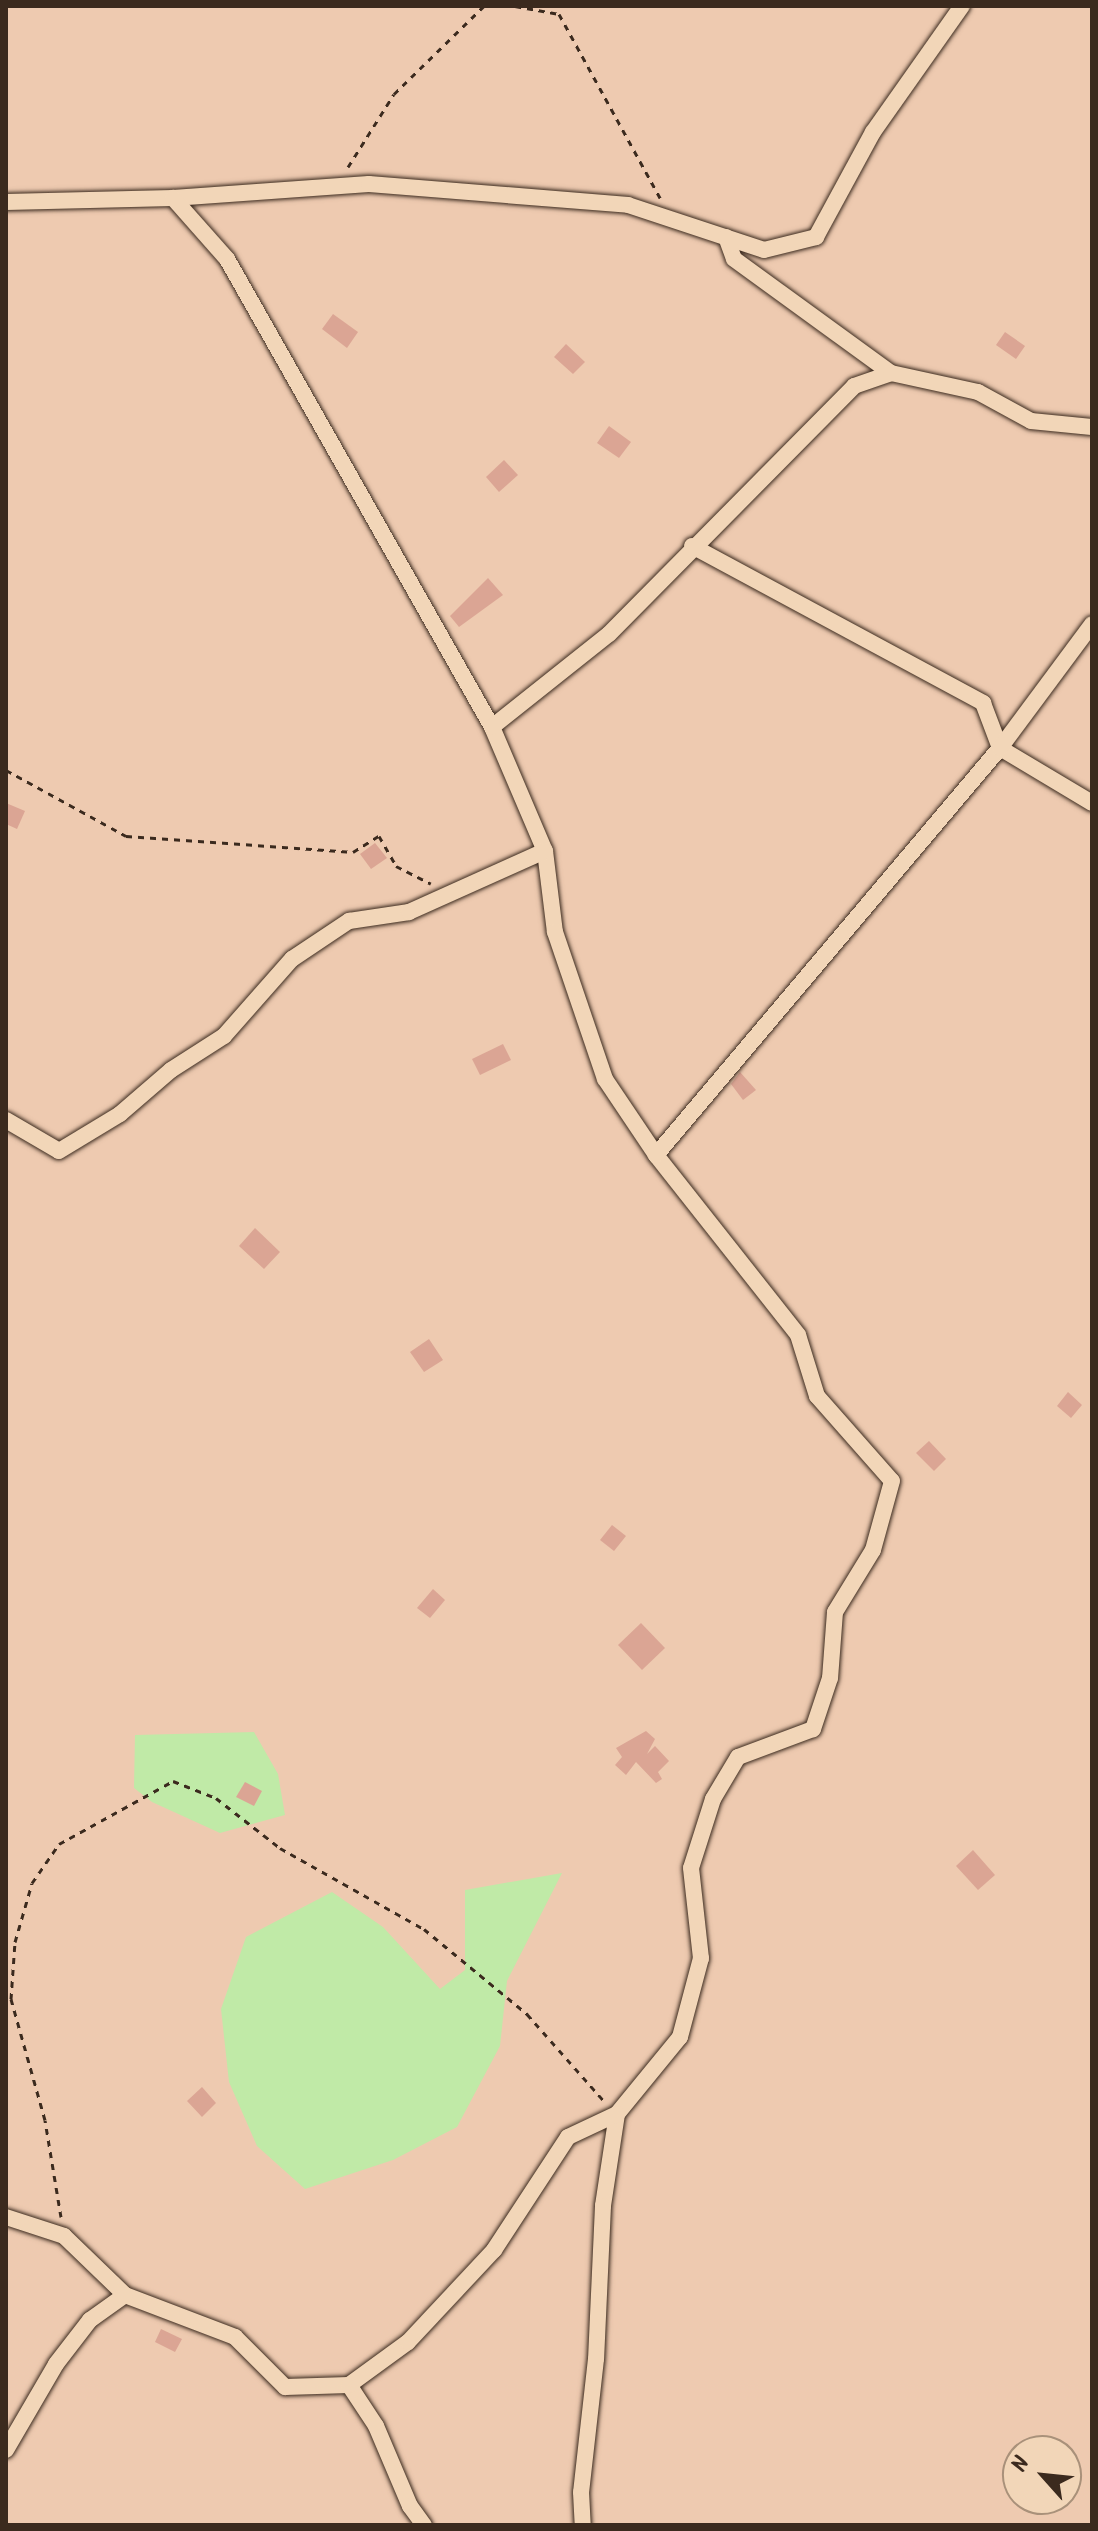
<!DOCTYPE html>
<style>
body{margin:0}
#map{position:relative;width:1098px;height:2531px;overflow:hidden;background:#eecab0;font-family:Kalam,sans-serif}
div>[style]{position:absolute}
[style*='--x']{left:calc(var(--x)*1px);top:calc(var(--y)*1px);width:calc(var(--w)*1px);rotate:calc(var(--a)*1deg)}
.green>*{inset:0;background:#c0eaa7}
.building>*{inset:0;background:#dba594}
.path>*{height:3px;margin-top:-1.5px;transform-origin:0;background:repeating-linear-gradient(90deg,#3b2a1e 0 6px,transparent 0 12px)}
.roads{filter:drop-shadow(0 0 2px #3b2a1e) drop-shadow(0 0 2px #3b2a1e)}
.minor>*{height:16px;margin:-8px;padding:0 8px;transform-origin:8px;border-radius:8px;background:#f2d6b8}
span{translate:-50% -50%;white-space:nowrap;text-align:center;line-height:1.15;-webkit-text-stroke:6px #f2d6b8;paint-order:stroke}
.frame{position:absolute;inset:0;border:8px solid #3b2a1e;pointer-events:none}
.north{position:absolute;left:1002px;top:2435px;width:80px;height:80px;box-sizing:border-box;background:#f2d6b8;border:2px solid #a9917a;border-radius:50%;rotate:297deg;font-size:22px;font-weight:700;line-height:32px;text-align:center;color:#3b2a1e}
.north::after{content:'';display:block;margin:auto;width:28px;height:36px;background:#3b2a1e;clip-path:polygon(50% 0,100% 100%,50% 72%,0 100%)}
</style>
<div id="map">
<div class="green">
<i style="clip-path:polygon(254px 1732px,278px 1774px,285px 1815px,220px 1833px,152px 1802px,134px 1788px,135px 1735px)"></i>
<i style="clip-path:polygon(562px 1873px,507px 1981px,500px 2046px,457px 2127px,393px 2160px,305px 2189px,257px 2146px,229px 2082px,221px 2009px,246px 1937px,332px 1892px,383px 1927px,440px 1989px,465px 1970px,465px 1890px)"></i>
</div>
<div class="building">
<i style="clip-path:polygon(333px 314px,358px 332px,347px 348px,322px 329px)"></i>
<i style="clip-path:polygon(1005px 332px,1025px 346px,1016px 359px,996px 345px)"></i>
<i style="clip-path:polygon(566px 344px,585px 362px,573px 374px,554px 357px)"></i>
<i style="clip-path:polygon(609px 426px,631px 442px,619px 458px,597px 443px)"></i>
<i style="clip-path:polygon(504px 460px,518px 475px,499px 492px,486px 477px)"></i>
<i style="clip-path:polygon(488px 578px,503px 595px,459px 627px,450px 616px)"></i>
<i style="clip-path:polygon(6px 803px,25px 811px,17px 829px,6px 824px)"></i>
<i style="clip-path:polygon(375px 843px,387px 858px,371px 869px,360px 854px)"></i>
<i style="clip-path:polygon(503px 1044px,511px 1060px,480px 1075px,472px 1059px)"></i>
<i style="clip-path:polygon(740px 1072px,756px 1090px,743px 1100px,731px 1084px)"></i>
<i style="clip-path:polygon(255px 1228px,280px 1252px,264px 1269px,239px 1246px)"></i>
<i style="clip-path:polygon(429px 1339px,443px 1360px,424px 1372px,410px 1352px)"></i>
<i style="clip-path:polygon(1068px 1392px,1082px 1405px,1071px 1418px,1057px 1406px)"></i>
<i style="clip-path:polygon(929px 1441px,946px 1459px,934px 1471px,916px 1453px)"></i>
<i style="clip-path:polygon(612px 1525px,626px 1536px,614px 1551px,600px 1540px)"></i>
<i style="clip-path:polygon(433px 1589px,445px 1600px,430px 1618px,417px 1608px)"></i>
<i style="clip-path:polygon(641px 1623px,665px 1648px,642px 1670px,618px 1645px)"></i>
<i style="clip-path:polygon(646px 1731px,655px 1739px,647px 1754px,655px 1746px,669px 1761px,658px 1772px,662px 1779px,656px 1783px,636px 1762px,626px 1775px,615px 1765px,622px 1757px,616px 1748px)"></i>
<i style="clip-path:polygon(245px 1782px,262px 1791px,254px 1806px,236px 1797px)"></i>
<i style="clip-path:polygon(973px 1850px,995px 1875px,978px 1890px,956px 1866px)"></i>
<i style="clip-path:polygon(202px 2087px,216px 2103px,202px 2117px,187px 2101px)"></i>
<i style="clip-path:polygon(161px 2329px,182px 2339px,175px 2352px,155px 2342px)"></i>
</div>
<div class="path">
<i style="--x:515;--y:6;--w:45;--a:10.3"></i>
<i style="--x:559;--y:14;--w:210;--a:61.2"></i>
<i style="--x:348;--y:167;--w:86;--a:-57.8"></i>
<i style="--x:394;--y:94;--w:126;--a:-44.4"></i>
<i style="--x:6;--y:770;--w:137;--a:28.8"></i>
<i style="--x:126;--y:836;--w:228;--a:4"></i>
<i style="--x:353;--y:852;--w:31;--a:-32"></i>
<i style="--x:379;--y:836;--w:34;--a:60"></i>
<i style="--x:396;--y:866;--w:39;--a:27"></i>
<i style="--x:61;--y:2217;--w:98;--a:-99.4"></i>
<i style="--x:45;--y:2120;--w:126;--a:-105.7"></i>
<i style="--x:11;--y:1999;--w:57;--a:-86"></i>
<i style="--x:15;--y:1942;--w:61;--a:-73.9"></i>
<i style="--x:32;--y:1883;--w:47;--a:-55.3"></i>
<i style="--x:59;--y:1844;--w:130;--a:-28.9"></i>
<i style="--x:173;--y:1781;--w:46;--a:21.6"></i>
<i style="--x:216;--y:1798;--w:81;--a:38"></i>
<i style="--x:280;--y:1848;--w:165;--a:29.4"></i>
<i style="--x:424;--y:1929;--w:134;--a:39.5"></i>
<i style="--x:527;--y:2014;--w:115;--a:48.5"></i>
</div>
<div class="roads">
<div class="minor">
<i style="--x:173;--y:198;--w:196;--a:-4.1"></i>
<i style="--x:369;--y:184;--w:260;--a:4.6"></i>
<i style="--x:628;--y:205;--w:143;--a:18.3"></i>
<i style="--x:764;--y:250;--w:54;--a:-14"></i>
<i style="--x:816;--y:237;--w:119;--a:-61.5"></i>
<i style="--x:873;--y:132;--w:154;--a:-54.8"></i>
<i style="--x:6;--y:202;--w:167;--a:-1.4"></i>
<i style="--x:173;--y:198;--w:81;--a:48.5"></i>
<i style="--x:227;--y:259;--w:538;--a:60.48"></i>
<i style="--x:492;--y:727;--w:135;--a:66.9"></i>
<i style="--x:545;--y:851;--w:82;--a:83"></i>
<i style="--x:555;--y:932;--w:155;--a:71.2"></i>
<i style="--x:605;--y:1079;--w:92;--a:56.1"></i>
<i style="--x:656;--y:1155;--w:229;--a:51.7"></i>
<i style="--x:798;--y:1335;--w:64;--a:72.7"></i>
<i style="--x:817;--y:1396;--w:113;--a:48.6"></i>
<i style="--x:892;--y:1481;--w:72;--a:105.4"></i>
<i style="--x:873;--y:1550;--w:73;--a:121.5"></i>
<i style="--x:835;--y:1612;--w:66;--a:94.3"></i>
<i style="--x:830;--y:1678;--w:54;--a:108.4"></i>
<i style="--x:813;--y:1729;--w:80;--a:159.5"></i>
<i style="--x:738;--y:1757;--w:49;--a:120.8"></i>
<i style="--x:713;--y:1799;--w:72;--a:107.7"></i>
<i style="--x:691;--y:1868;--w:91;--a:83.7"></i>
<i style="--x:701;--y:1958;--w:82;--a:104.9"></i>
<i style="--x:680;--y:2037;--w:99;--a:129.3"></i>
<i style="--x:617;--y:2114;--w:93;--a:98.7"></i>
<i style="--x:603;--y:2206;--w:153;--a:92.6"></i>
<i style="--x:596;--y:2359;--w:134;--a:96.4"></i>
<i style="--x:581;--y:2492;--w:33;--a:87"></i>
<i style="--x:726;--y:237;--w:23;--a:70"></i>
<i style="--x:734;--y:259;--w:194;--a:36"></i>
<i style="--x:692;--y:546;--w:331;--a:28.3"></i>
<i style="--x:983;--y:703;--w:48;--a:69.3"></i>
<i style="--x:1000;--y:748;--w:107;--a:30.9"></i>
<i style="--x:492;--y:727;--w:149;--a:-38.5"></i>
<i style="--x:609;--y:634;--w:349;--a:-45.3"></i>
<i style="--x:854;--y:386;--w:39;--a:-19"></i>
<i style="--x:891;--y:373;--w:89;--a:12.3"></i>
<i style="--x:978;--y:392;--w:60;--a:28.7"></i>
<i style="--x:1031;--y:421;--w:61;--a:5.6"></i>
<i style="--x:6;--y:1120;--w:61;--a:30.3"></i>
<i style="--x:59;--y:1151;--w:71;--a:-31.2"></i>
<i style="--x:120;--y:1114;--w:67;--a:-40.8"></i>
<i style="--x:171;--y:1070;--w:63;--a:-32.7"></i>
<i style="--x:224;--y:1036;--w:103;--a:-48.6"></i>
<i style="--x:292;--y:959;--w:69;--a:-33.7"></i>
<i style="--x:349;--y:921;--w:61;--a:-8.5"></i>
<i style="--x:409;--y:912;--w:149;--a:-24.2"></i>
<i style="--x:656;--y:1155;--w:533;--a:-49.8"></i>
<i style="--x:1000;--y:748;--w:154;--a:-53.4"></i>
<i style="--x:6;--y:2217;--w:61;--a:18.1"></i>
<i style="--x:64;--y:2236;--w:85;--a:44"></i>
<i style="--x:125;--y:2295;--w:118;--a:20.9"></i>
<i style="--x:235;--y:2337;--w:71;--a:45"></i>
<i style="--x:285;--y:2387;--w:64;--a:-1.8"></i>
<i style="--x:349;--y:2385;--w:49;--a:56.6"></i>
<i style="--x:376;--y:2426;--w:87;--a:67"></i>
<i style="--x:410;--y:2506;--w:24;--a:54"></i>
<i style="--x:349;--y:2385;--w:73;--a:-36.1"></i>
<i style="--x:408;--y:2342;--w:126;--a:-46.9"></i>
<i style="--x:494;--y:2250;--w:135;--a:-56.8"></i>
<i style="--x:568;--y:2137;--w:54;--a:-25.1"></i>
<i style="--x:6;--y:2450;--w:99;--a:-59.8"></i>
<i style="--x:56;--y:2364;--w:56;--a:-52.3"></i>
<i style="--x:90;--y:2320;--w:43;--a:-35.5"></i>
</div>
</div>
<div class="frame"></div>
<div class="north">N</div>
</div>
